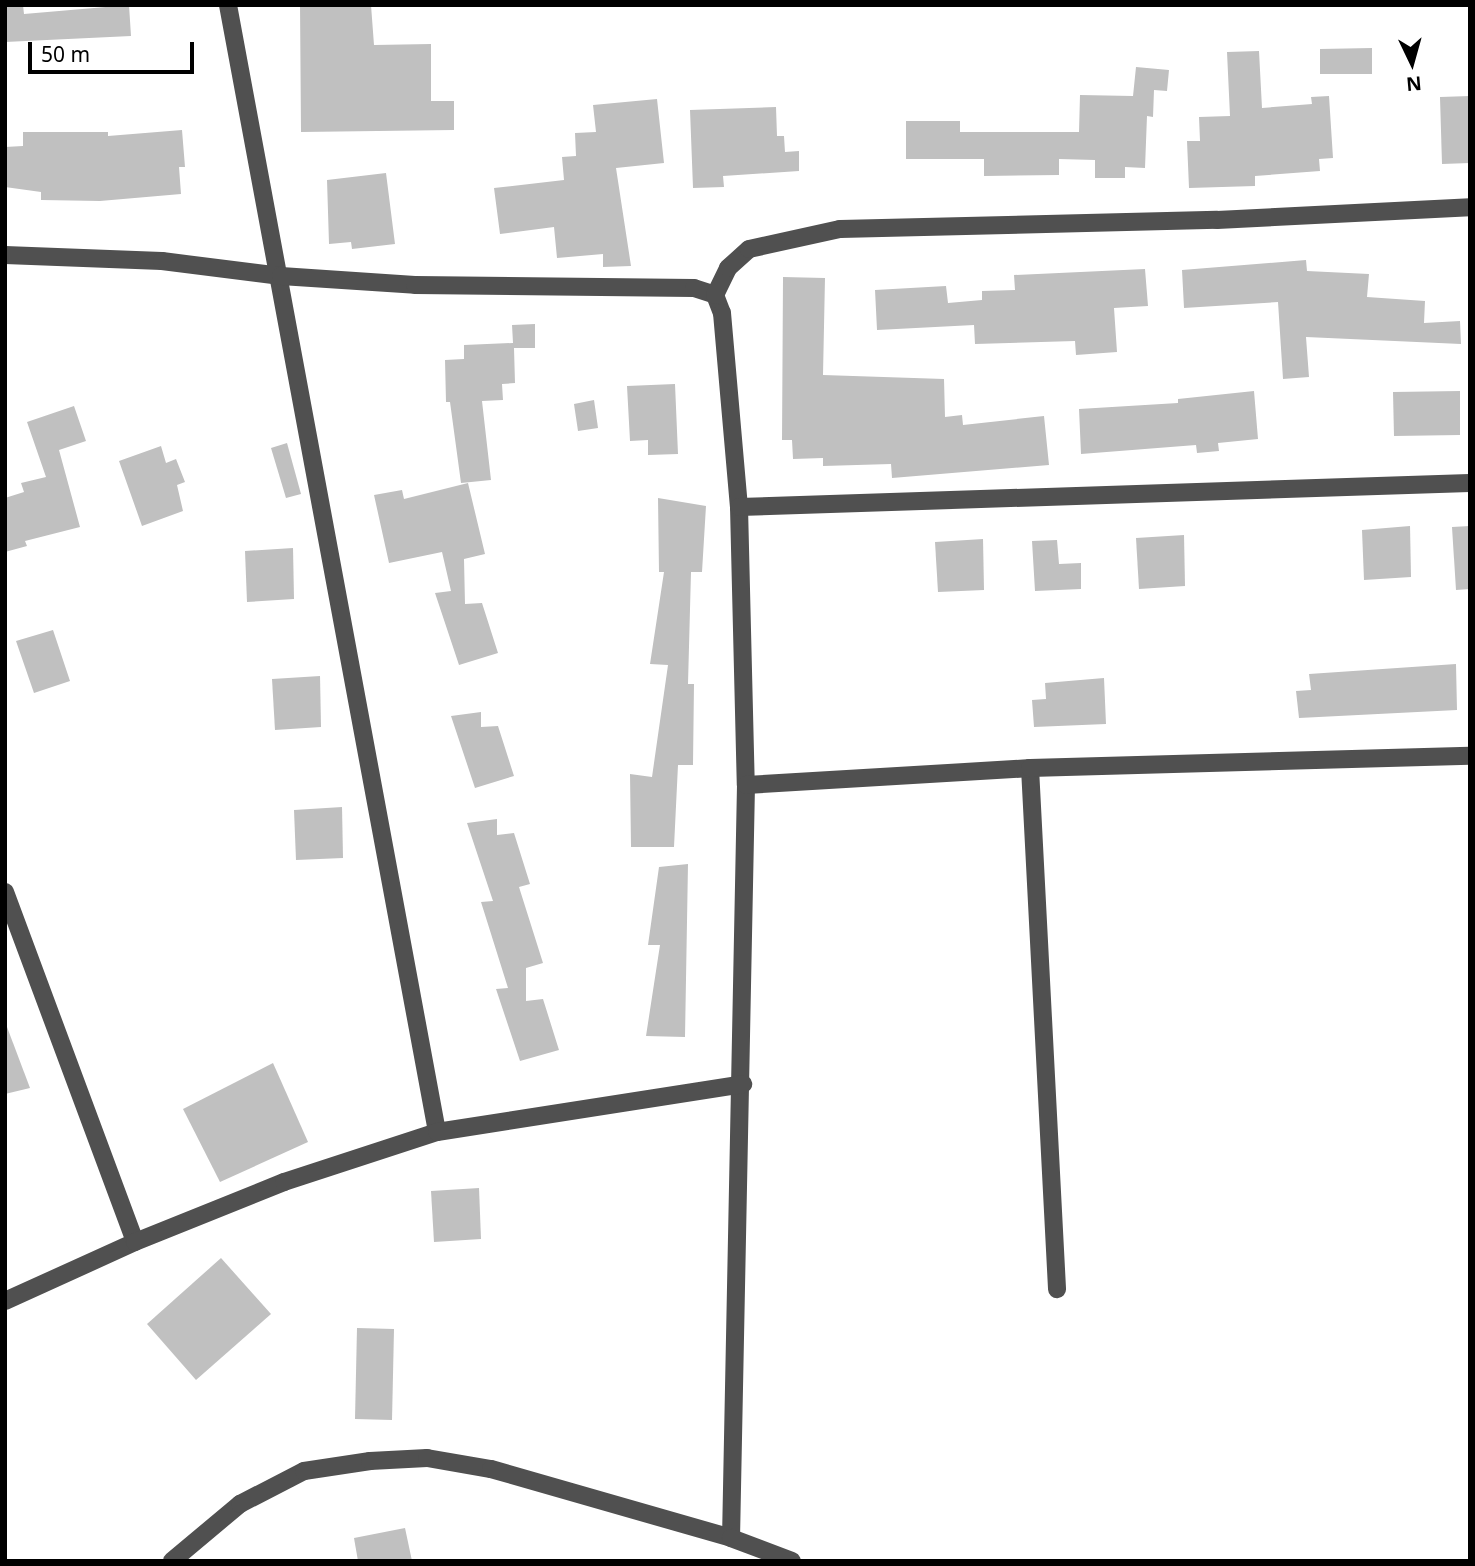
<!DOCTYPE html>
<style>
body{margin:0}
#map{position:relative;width:1475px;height:1566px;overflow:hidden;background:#fff;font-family:"Noto Sans",sans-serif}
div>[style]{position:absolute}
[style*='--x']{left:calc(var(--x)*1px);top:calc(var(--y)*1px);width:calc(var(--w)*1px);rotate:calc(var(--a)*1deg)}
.building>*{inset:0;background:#c0c0c0}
.minor>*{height:18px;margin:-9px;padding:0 9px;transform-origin:9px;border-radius:9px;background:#505050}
span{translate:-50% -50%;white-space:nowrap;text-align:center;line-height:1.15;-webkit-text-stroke:6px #fff;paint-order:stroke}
.frame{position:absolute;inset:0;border:7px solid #000;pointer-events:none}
.north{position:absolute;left:1377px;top:28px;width:70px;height:70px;-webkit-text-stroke:5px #fff;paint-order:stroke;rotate:175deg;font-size:19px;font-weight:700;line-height:28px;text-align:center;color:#000}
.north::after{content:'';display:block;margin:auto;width:24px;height:32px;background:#000;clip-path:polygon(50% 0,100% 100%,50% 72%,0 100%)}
.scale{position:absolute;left:28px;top:42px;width:166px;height:32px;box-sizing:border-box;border:4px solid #000;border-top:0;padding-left:9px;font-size:21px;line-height:24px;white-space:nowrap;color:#000;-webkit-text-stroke:5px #fff;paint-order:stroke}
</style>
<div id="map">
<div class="building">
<i style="clip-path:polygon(5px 5px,23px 5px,24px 14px,129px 5px,131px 36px,5px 42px)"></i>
<i style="clip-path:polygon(300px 5px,371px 5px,374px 45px,431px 44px,431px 101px,454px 101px,454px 130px,301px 132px)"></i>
<i style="clip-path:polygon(1372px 48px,1372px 74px,1320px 74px,1320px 49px)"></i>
<i style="clip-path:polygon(1259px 51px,1262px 108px,1312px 104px,1311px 97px,1329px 96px,1333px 158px,1319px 159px,1320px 171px,1255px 176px,1255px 186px,1189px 188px,1187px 141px,1200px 141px,1199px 117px,1230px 116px,1227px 52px)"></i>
<i style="clip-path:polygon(1136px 67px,1169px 70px,1167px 91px,1154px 90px,1153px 117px,1147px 116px,1145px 168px,1125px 167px,1125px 178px,1095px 178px,1095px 160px,1059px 159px,1059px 175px,984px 176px,984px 159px,906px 159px,906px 121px,960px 121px,960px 132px,1079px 132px,1080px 95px,1133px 96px)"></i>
<i style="clip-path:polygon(1470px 96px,1470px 163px,1442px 164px,1440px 97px)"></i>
<i style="clip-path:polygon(657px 99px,664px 163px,616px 168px,631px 266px,603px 267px,603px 254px,557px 258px,554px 227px,500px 234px,494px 188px,564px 180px,562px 157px,576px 156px,575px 133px,596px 132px,593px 105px)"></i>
<i style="clip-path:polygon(776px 107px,777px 136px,784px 136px,785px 152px,799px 151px,799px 171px,723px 176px,724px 187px,693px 188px,690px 110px)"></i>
<i style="clip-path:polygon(182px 130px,185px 167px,179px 167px,181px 194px,100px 201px,41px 200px,41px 192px,5px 187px,5px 147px,23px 146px,23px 132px,108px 132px,108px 136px)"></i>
<i style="clip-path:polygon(386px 173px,395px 244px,352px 249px,351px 242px,329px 244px,327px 180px)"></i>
<i style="clip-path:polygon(1306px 260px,1307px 271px,1369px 274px,1367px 297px,1425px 301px,1424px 323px,1460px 321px,1461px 344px,1306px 337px,1309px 377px,1283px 379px,1278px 302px,1184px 308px,1182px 270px)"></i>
<i style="clip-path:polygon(1145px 269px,1148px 306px,1114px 308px,1117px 352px,1076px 355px,1075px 341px,975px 344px,974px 325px,877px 330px,875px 290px,946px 286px,948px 303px,982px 300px,982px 291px,1015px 290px,1014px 275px)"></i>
<i style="clip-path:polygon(783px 277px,825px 278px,823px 375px,944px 379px,945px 417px,962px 415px,963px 425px,1044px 416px,1049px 465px,892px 478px,891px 464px,823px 466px,823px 458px,793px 459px,792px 440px,782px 440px)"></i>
<i style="clip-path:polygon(535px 324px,535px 348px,514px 348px,515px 383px,502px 384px,503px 400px,482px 401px,491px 480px,461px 483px,450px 402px,446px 402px,445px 360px,464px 359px,464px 345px,513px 343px,512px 325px)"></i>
<i style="clip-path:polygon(675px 384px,678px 454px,648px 455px,648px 440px,630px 441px,627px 386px)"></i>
<i style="clip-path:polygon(1254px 391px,1258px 439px,1218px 443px,1219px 451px,1197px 453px,1196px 445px,1081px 454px,1079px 409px,1178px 403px,1178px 399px)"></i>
<i style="clip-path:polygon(1460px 391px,1460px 435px,1394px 436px,1393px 392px)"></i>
<i style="clip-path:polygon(594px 400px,598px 428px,578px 431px,574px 404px)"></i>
<i style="clip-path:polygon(74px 406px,86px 441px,59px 450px,80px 527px,25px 541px,27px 546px,5px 552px,5px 498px,24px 492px,21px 483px,46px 477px,27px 422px)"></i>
<i style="clip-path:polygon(287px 443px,301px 494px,286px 498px,271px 448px)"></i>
<i style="clip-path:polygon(161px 446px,166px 463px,176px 459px,185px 482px,177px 485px,183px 511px,142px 526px,119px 461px)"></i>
<i style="clip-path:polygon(468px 483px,485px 554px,464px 559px,465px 604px,482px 603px,498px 653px,459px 665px,435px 593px,451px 591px,442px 552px,389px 563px,374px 495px,402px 490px,404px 499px)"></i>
<i style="clip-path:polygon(658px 498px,706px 506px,702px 572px,691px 572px,688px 684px,694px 684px,693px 765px,678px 765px,674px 847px,631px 847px,630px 774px,652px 777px,668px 665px,650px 664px,664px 572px,659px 572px)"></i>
<i style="clip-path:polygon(1410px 526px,1411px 577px,1364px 580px,1362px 530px)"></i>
<i style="clip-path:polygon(1470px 526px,1470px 589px,1456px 590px,1452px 527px)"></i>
<i style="clip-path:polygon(1184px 535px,1185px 586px,1139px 589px,1136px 538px)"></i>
<i style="clip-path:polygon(983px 539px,984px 590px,938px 592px,935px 542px)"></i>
<i style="clip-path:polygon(1057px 540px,1059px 564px,1081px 563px,1081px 589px,1035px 591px,1032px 541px)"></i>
<i style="clip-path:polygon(293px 548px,294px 599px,247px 602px,245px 551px)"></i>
<i style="clip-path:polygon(53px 630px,70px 681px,34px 693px,16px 641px)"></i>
<i style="clip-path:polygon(1456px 664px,1457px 710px,1299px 718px,1296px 691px,1311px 690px,1309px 674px)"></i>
<i style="clip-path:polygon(320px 676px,321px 727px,275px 730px,272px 679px)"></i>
<i style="clip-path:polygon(1104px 678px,1106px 724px,1034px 727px,1032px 700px,1046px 699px,1045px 683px)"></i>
<i style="clip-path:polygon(481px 712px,481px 727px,498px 726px,514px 776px,475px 788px,451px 716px)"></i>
<i style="clip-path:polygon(342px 807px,343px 858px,296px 860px,294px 810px)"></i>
<i style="clip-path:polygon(497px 819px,497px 835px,514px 833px,530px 884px,519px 887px,543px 963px,526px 968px,526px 1001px,543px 999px,559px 1050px,520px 1061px,496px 989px,508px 988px,481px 902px,493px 901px,467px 823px)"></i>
<i style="clip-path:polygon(688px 864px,685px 1037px,646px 1036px,660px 945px,648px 945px,659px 867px)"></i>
<i style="clip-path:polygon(7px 1027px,30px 1088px,5px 1094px,5px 1028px)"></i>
<i style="clip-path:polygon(273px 1063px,308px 1142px,220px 1182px,183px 1109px)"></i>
<i style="clip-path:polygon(479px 1188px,481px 1239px,434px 1242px,431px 1191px)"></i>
<i style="clip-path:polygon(221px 1258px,271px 1314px,196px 1380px,147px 1324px)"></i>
<i style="clip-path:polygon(357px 1328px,394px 1329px,392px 1420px,355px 1419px)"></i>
<i style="clip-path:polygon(405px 1528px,412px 1561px,358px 1561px,354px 1538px)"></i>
</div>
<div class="minor">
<i style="--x:228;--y:5;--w:1146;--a:79.49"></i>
<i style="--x:5;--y:255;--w:157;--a:2.2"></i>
<i style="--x:162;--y:261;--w:120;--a:7.2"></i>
<i style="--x:281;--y:276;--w:134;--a:3.8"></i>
<i style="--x:415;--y:285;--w:279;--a:0.6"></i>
<i style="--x:694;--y:288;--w:22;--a:18"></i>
<i style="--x:715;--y:295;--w:19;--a:69"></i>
<i style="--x:722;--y:313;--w:195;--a:85"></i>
<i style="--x:739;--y:507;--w:278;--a:88.6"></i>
<i style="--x:746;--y:785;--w:753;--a:91.14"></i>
<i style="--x:715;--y:295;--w:30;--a:-64"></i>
<i style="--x:728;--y:268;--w:28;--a:-42"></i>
<i style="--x:749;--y:249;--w:93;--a:-12.4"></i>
<i style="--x:840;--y:229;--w:377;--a:-1.4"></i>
<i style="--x:1217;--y:220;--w:253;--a:-2.9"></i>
<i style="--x:739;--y:507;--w:731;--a:-1.88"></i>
<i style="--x:1030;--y:768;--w:522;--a:87.03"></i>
<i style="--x:746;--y:785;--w:285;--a:-3.4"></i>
<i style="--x:1030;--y:768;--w:440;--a:-1.6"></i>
<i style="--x:5;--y:892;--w:373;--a:69.6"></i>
<i style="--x:5;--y:1301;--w:143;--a:-24.4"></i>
<i style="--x:135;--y:1242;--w:161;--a:-21.9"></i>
<i style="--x:284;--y:1182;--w:161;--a:-18.1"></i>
<i style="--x:437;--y:1132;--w:310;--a:-8.9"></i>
<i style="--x:172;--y:1561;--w:89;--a:-40"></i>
<i style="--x:240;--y:1504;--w:72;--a:-27.3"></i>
<i style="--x:304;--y:1471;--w:67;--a:-8.6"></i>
<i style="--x:370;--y:1461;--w:57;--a:-3"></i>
<i style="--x:427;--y:1458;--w:65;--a:9.8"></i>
<i style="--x:491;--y:1469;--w:250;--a:16"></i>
<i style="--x:731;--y:1538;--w:65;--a:20.7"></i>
</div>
<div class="frame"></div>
<div class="north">N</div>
<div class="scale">50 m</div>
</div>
